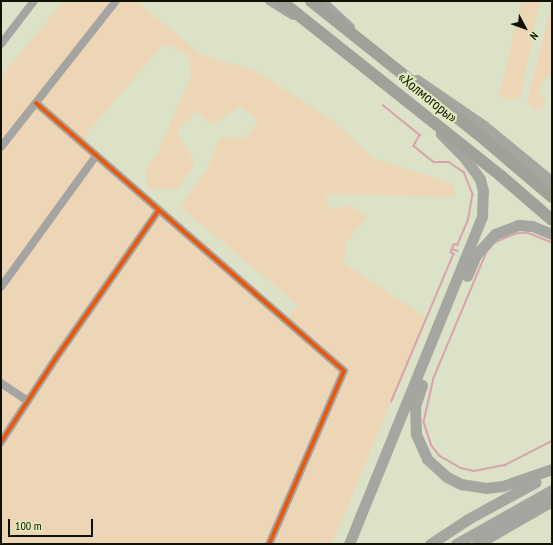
<!DOCTYPE html>
<meta charset="utf-8">
<style>
body{margin:0}
#map{position:relative;width:553px;height:545px;overflow:hidden;background:#dbe2c8;font-family:"PT Sans Narrow",sans-serif}
div>[style]{position:absolute}
[style*='--x']{left:calc(var(--x)*1px);top:calc(var(--y)*1px);width:calc(var(--w)*1px);rotate:calc(var(--a)*1deg)}
.green>*{inset:0;background:#edd6b6}
.stream>*{height:1.5px;margin:-0.75px;padding:0 0.75px;transform-origin:0.75px;border-radius:0.75px;background:#daa2ad}
.minor>*{height:8px;margin:-4px;padding:0 4px;transform-origin:4px;border-radius:4px;background:#a4a5a3}
.major>*{height:11px;margin:-5.5px;padding:0 5.5px;transform-origin:5.5px;border-radius:5.5px;background:#a5a69f}
.highway>*{height:12px;margin:-6px;padding:0 6px;transform-origin:6px;border-radius:6px;background:#a0a199}
.cycleway>*{height:4px;margin:-2px;padding:0 2px;transform-origin:2px;border-radius:2px;background:#e8590c}
span{translate:-50% -50%;white-space:nowrap;text-align:center;line-height:1.15;-webkit-text-stroke:4px #e1ecbd;paint-order:stroke}
.street-label{font-size:15px;color:#101303}
.frame{position:absolute;inset:0;border:2px solid #101303;pointer-events:none}
.north{position:absolute;left:505px;top:8px;width:40px;height:40px;-webkit-text-stroke:3px #e1ecbd;paint-order:stroke;rotate:131deg;font-size:11px;font-weight:700;line-height:16px;text-align:center;color:#101303}
.north::after{content:'';display:block;margin:auto;width:14px;height:18px;background:#101303;clip-path:polygon(50% 0,100% 100%,50% 72%,0 100%)}
.scale{position:absolute;left:8px;top:519px;width:85px;height:18px;box-sizing:border-box;border:2px solid #101303;border-top:0;padding-left:5px;font-size:12px;line-height:14px;white-space:nowrap;color:#101303;-webkit-text-stroke:3px #e1ecbd;paint-order:stroke}
</style>
<div id="map">
<div class="green">
<i style="clip-path:polygon(evenodd,63px 1px,137px 1px,200px 54px,256px 71px,333px 121px,373px 158px,453px 184px,455px 197px,325px 194px,330px 209px,350px 205px,367px 217px,346px 243px,344px 263px,424px 316px,424px 322px,332px 544px,1px 544px,1px 77px,63px 1px,172px 45px,179px 52px,188px 54px,191px 75px,158px 152px,146px 170px,147px 188px,177px 190px,195px 163px,177px 131px,196px 112px,213px 125px,240px 106px,258px 121px,246px 138px,220px 137px,207px 169px,180px 207px,298px 305px,289px 317px,85px 140px,89px 131px,148px 62px,162px 46px,172px 45px)"></i>
<i style="clip-path:polygon(521px 1px,540px 1px,520px 98px,511px 101px,499px 96px)"></i>
<i style="clip-path:polygon(552px 4px,552px 77px,545px 78px,541px 85px,539px 94px,546px 100px,542px 108px,534px 109px,527px 103px)"></i>
</div>
<div class="stream">
<i style="--x:383;--y:105;--w:48;--a:39"></i>
<i style="--x:420;--y:135;--w:13;--a:119"></i>
<i style="--x:414;--y:146;--w:26;--a:39"></i>
<i style="--x:434;--y:162;--w:15;--a:0"></i>
<i style="--x:449;--y:162;--w:18;--a:34"></i>
<i style="--x:464;--y:172;--w:24;--a:68"></i>
<i style="--x:473;--y:194;--w:27;--a:100"></i>
<i style="--x:468;--y:221;--w:26;--a:113"></i>
<i style="--x:458;--y:245;--w:4;--a:180"></i>
<i style="--x:454;--y:245;--w:8;--a:113"></i>
<i style="--x:451;--y:252;--w:4;--a:34"></i>
<i style="--x:454;--y:254;--w:160;--a:112.9"></i>
<i style="--x:552;--y:243;--w:27;--a:-158"></i>
<i style="--x:527;--y:233;--w:11;--a:175"></i>
<i style="--x:516;--y:234;--w:23;--a:157"></i>
<i style="--x:495;--y:243;--w:12;--a:132"></i>
<i style="--x:487;--y:252;--w:137;--a:112.8"></i>
<i style="--x:434;--y:378;--w:45;--a:102.8"></i>
<i style="--x:424;--y:422;--w:25;--a:72"></i>
<i style="--x:432;--y:446;--w:13;--a:51"></i>
<i style="--x:440;--y:456;--w:24;--a:30"></i>
<i style="--x:461;--y:468;--w:13;--a:13"></i>
<i style="--x:474;--y:471;--w:32;--a:-11"></i>
<i style="--x:505;--y:465;--w:53;--a:-27.1"></i>
<i style="--x:452;--y:249;--w:6;--a:18"></i>
</div>
<div class="minor">
<i style="--x:269;--y:1;--w:28;--a:32"></i>
<i style="--x:323;--y:1;--w:38;--a:43"></i>
<i style="--x:1;--y:44;--w:54;--a:-52.5"></i>
<i style="--x:36;--y:103;--w:408;--a:41"></i>
<i style="--x:344;--y:371;--w:189;--a:113.4"></i>
<i style="--x:1;--y:147;--w:186;--a:-51.8"></i>
<i style="--x:1;--y:287;--w:162;--a:-54.1"></i>
<i style="--x:1;--y:383;--w:32;--a:34"></i>
<i style="--x:1;--y:442;--w:100;--a:-56.8"></i>
<i style="--x:56;--y:358;--w:180;--a:-55.2"></i>
</div>
<div class="major">
<i style="--x:417;--y:80;--w:81;--a:34.5"></i>
<i style="--x:484;--y:126;--w:88;--a:39.5"></i>
<i style="--x:467;--y:276;--w:23;--a:-67"></i>
<i style="--x:476;--y:255;--w:28;--a:-48"></i>
<i style="--x:495;--y:234;--w:26;--a:-21"></i>
<i style="--x:519;--y:225;--w:13;--a:4"></i>
<i style="--x:532;--y:226;--w:22;--a:22"></i>
<i style="--x:422;--y:385;--w:22;--a:108"></i>
<i style="--x:415;--y:406;--w:28;--a:88"></i>
<i style="--x:416;--y:434;--w:27;--a:66"></i>
<i style="--x:427;--y:459;--w:27;--a:42"></i>
<i style="--x:447;--y:477;--w:16;--a:27"></i>
<i style="--x:461;--y:484;--w:25;--a:9"></i>
<i style="--x:486;--y:488;--w:17;--a:-7"></i>
<i style="--x:503;--y:486;--w:52;--a:-19.1"></i>
<i style="--x:349;--y:544;--w:354;--a:-67.9"></i>
<i style="--x:482;--y:216;--w:25;--a:-88"></i>
<i style="--x:483;--y:191;--w:12;--a:-104"></i>
<i style="--x:480;--y:179;--w:27;--a:-126"></i>
<i style="--x:464;--y:157;--w:33;--a:-135"></i>
<i style="--x:430;--y:544;--w:45;--a:-33.3"></i>
<i style="--x:468;--y:519;--w:77;--a:-28.6"></i>
<i style="--x:456;--y:544;--w:110;--a:-29.4"></i>
<i style="--x:477;--y:544;--w:86;--a:-29.8"></i>
</div>
<div class="highway">
<i style="--x:281;--y:1;--w:281;--a:38.5"></i>
<i style="--x:501;--y:176;--w:67;--a:40.8"></i>
<i style="--x:311;--y:1;--w:223;--a:38.6"></i>
<i style="--x:485;--y:140;--w:88;--a:40.4"></i>
</div>
<div class="cycleway">
<i style="--x:36;--y:103;--w:408;--a:41"></i>
<i style="--x:344;--y:371;--w:189;--a:113.4"></i>
<i style="--x:1;--y:442;--w:100;--a:-56.8"></i>
<i style="--x:56;--y:358;--w:180;--a:-55.2"></i>
</div>
<div class="street-label">
<span style="left:428px;top:97px;rotate:39deg">«Холмогоры»</span>
</div>
<div class="frame"></div>
<div class="north">N</div>
<div class="scale">100 m</div>
</div>
